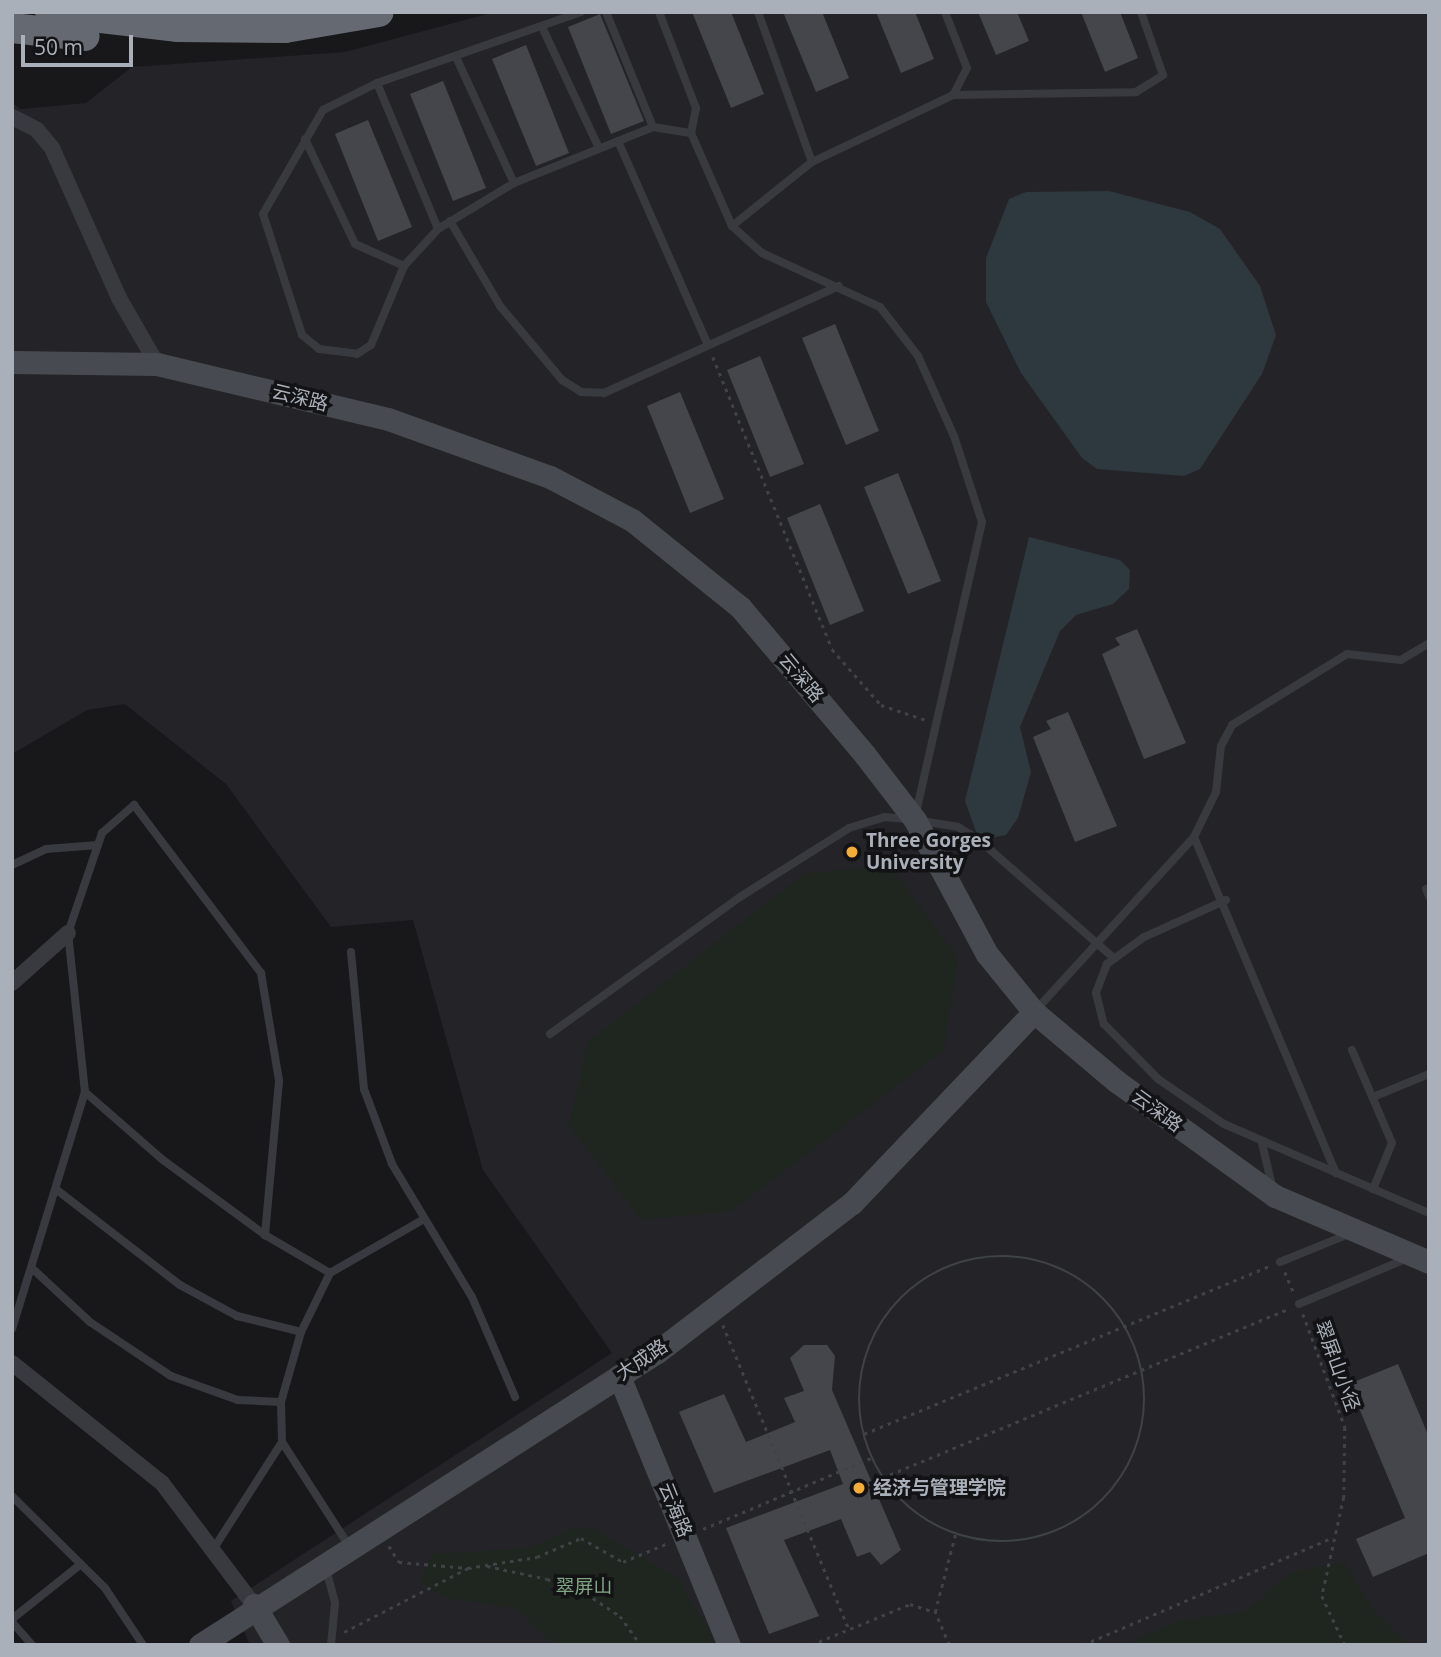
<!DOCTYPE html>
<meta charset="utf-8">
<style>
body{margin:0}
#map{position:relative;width:1441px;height:1657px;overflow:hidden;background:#18181b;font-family:"Open Sans","Noto Sans SC",sans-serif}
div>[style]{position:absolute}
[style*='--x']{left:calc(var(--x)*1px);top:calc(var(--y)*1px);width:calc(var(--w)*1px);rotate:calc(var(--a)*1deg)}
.built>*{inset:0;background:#242428}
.green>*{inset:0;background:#1e261f}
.water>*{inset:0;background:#2e383f}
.building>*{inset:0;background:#44464b}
.path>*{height:2.5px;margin-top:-1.25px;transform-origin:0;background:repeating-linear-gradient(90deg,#3f4247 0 3.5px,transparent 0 8.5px)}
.path>.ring{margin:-1.25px;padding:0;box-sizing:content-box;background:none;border:2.5px solid #3f4247;border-radius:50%}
.lane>*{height:8px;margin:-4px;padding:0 4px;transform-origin:4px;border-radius:4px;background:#393a40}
.street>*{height:16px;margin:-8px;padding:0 8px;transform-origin:8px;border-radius:8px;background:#393a40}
.secondary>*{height:23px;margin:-11.5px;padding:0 11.5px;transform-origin:11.5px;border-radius:11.5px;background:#474a50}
.highway>*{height:30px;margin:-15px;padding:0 15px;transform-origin:15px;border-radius:15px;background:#656971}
.dots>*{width:19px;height:19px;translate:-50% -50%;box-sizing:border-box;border:4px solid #131316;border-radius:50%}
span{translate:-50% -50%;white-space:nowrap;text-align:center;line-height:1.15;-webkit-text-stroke:7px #131316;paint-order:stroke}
.street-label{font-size:19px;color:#aab0ba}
.poi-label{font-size:19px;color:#aab0ba;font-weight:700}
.left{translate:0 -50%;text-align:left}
.park-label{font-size:19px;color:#81a582}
.frame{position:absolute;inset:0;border:14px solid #aab0ba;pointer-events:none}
.scale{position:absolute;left:21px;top:35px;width:112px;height:32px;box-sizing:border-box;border:4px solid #aab0ba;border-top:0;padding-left:9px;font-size:21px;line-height:24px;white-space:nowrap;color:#aab0ba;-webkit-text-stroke:5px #131316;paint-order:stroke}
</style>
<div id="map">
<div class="built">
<i style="clip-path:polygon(495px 12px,1429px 12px,1429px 1645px,250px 1645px,231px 1601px,612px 1353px,483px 1170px,413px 920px,331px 927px,226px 784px,125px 704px,87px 710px,12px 754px,12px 103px,21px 109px,86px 103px,132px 67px,345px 52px)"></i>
</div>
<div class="green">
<i style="clip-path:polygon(890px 866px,958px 958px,944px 1050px,732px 1211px,641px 1220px,569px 1125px,588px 1042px,805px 873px)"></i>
<i style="clip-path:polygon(592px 1528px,678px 1578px,704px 1623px,739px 1645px,553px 1645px,516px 1608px,447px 1598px,420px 1581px,432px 1554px,528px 1548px,572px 1529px)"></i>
<i style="clip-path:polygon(1344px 1562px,1375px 1611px,1409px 1645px,1125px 1645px,1178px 1621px,1245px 1612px,1292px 1572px)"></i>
</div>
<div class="water">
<i style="clip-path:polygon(1109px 191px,1190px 212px,1220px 229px,1260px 286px,1276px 335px,1262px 374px,1200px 469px,1184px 476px,1097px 469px,1082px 458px,1021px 373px,986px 302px,986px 258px,1009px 199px,1026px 192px)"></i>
<i style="clip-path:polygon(1029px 537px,1120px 560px,1130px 570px,1129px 589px,1113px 604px,1076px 615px,1060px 631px,1020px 727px,1031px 772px,1018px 818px,1006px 835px,979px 840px,965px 801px)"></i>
</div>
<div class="building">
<i style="clip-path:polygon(692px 12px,731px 12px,764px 94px,731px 108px)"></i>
<i style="clip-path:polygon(783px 12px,822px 12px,849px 78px,816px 92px)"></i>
<i style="clip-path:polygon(876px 12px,915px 12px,934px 59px,901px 73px)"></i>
<i style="clip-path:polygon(978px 12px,1017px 12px,1029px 41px,996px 55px)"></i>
<i style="clip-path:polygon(1081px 12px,1120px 12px,1138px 58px,1105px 72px)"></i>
<i style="clip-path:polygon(600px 14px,644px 121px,611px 134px,568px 27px)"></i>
<i style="clip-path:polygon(526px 45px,569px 153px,536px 166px,492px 59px)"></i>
<i style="clip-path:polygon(443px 81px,486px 188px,453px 201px,410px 94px)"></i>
<i style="clip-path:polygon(368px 120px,412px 227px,378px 241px,335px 134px)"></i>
<i style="clip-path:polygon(835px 324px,879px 431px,846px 445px,802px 338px)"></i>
<i style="clip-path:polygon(760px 356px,804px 464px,770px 477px,727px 370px)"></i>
<i style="clip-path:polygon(680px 392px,724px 499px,690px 513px,647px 406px)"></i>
<i style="clip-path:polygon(898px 473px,941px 581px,908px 594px,864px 487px)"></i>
<i style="clip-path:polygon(820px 504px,864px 611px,830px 625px,787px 518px)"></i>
<i style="clip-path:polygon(1137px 629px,1186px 743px,1144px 759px,1102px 654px,1120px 645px,1115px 638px)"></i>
<i style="clip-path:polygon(1068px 712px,1117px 826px,1075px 842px,1033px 737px,1051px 729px,1046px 721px)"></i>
<i style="clip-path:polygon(804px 1345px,827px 1345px,835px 1356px,832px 1390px,901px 1550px,881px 1565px,870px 1552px,857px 1557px,841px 1519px,784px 1540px,819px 1616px,769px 1634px,726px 1528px,843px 1484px,830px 1450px,714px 1493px,679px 1412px,724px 1394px,746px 1442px,795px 1422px,784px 1398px,804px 1391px,790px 1358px)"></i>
<i style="clip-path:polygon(1398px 1364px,1429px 1437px,1429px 1553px,1373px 1577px,1356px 1539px,1405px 1518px,1349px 1384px)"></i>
</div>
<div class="path">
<i style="--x:713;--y:357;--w:315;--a:67.8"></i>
<i style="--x:832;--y:649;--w:74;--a:48.8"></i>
<i style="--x:881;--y:705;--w:47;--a:18.4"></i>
<i class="ring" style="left:859px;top:1256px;width:283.5px;height:283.5px"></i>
<i style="--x:1285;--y:1272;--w:25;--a:67"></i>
<i style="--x:1303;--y:1314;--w:121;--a:69.6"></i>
<i style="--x:1345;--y:1427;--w:70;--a:90.8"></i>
<i style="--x:1344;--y:1497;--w:101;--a:102.5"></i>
<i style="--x:1322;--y:1596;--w:54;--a:64.9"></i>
<i style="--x:723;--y:1325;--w:329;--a:67.5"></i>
<i style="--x:864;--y:1434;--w:441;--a:-22.5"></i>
<i style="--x:882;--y:1478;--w:442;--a:-22.6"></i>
<i style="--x:703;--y:1529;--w:182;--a:-22.9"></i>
<i style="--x:389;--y:1546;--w:19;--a:58"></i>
<i style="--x:399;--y:1562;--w:69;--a:5"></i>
<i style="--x:487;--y:1566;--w:61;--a:12.2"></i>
<i style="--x:547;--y:1579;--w:50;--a:22.4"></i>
<i style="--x:593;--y:1598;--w:32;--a:34"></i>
<i style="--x:620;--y:1616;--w:36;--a:54"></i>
<i style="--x:344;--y:1632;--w:140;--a:-27.3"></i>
<i style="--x:468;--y:1568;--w:70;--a:-9.1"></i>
<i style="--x:537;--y:1557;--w:48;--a:-23.4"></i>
<i style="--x:581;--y:1538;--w:48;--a:29.7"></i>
<i style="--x:623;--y:1562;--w:49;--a:-22.9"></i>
<i style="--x:811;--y:1645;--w:107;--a:-22.5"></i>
<i style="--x:910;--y:1604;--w:26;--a:18"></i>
<i style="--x:949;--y:1645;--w:36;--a:-113"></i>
<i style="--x:935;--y:1612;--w:80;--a:-75.4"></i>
<i style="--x:1083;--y:1645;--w:270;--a:-23.3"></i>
</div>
<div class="lane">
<i style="--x:581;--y:12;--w:216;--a:160.8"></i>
<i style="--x:377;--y:83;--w:60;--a:153.4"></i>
<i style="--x:323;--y:110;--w:120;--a:120"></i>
<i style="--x:263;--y:214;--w:127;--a:72.1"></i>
<i style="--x:302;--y:335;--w:22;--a:39"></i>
<i style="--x:319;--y:349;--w:38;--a:7"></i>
<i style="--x:357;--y:354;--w:17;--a:-33"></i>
<i style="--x:371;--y:345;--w:86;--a:-67.3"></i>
<i style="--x:404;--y:266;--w:50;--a:-47.4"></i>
<i style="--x:438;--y:229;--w:89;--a:-31.2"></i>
<i style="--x:514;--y:183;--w:150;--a:-21.9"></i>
<i style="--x:653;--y:127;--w:38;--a:9"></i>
<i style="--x:691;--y:133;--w:102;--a:66.2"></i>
<i style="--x:732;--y:226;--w:40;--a:42"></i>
<i style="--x:762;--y:253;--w:130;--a:24.6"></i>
<i style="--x:880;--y:307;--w:62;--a:52.2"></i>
<i style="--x:918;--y:356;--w:88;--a:65.8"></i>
<i style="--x:954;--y:436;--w:90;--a:72"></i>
<i style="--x:982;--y:522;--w:298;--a:102.8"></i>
<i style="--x:606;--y:12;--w:124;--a:67.8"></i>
<i style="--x:659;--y:12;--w:103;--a:68.9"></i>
<i style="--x:696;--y:108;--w:25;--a:101"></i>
<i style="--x:758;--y:12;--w:159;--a:70.2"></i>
<i style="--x:945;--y:12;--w:60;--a:68.6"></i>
<i style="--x:967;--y:68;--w:30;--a:117"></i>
<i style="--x:542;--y:27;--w:134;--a:64.8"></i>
<i style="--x:456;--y:57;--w:139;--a:65.3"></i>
<i style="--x:377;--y:83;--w:158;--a:67.3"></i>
<i style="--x:305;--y:139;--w:116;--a:64.5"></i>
<i style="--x:355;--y:244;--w:54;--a:24.2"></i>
<i style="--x:618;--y:141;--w:223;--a:66.2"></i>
<i style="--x:450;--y:221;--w:99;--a:59.5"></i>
<i style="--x:500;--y:306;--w:97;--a:50"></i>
<i style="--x:562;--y:380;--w:22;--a:32"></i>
<i style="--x:581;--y:392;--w:23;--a:2"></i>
<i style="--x:604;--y:393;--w:258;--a:-24.5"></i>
<i style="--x:732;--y:226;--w:102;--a:-38.7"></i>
<i style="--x:812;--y:162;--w:156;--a:-25.4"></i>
<i style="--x:953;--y:95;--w:183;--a:-0.9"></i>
<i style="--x:1136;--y:92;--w:32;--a:-32"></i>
<i style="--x:1163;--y:75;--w:67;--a:-109.2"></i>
<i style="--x:921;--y:821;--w:37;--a:9"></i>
<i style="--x:958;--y:827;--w:25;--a:32"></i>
<i style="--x:979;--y:840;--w:179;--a:41.2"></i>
<i style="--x:1194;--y:837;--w:365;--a:67.1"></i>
<i style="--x:12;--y:865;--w:38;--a:-25"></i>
<i style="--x:46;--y:849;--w:52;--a:-4.4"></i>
<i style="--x:1426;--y:889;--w:8;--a:67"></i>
<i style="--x:1226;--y:900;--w:90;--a:155.7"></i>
<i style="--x:1144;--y:937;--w:46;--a:143.9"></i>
<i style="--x:1107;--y:964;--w:31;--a:111"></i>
<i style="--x:1096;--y:993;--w:32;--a:76"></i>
<i style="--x:1104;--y:1024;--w:77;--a:45.5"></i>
<i style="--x:1158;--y:1079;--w:80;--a:34.3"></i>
<i style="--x:1224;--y:1124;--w:223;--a:23.5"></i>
<i style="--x:351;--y:952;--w:138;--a:84.6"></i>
<i style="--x:364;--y:1089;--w:80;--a:69.5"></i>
<i style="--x:392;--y:1164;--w:155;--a:59"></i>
<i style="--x:472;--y:1297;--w:109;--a:66.7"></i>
<i style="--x:1036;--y:1010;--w:234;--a:-47.6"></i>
<i style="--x:1194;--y:837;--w:50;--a:-63.9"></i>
<i style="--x:1216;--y:792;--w:46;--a:-83.8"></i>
<i style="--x:1221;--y:746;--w:24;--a:-62"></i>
<i style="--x:1232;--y:725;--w:135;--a:-31.7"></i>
<i style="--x:1347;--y:654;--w:54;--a:6.3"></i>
<i style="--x:1401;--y:660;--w:33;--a:-31"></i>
<i style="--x:550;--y:1034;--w:234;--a:-35.8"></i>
<i style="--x:740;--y:897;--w:129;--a:-32.3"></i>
<i style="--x:849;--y:828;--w:37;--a:-17"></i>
<i style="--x:884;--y:817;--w:24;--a:5"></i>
<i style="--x:1352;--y:1050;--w:101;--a:66.7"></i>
<i style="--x:1392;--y:1143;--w:50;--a:112.4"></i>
<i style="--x:85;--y:1092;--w:103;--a:41.1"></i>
<i style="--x:163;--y:1160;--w:127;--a:36.3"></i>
<i style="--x:265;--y:1235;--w:75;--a:30.3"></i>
<i style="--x:1373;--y:1097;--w:61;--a:-22.3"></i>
<i style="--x:1262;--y:1143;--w:44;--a:76.9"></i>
<i style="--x:57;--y:1190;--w:155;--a:37.7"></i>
<i style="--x:180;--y:1285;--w:65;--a:28.5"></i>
<i style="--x:237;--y:1316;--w:66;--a:14"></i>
<i style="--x:1280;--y:1262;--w:74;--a:-22.1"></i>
<i style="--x:34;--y:1270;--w:76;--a:42.9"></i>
<i style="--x:90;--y:1322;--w:97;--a:33.7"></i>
<i style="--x:171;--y:1376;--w:71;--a:19.7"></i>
<i style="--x:238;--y:1400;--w:43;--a:2.7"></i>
<i style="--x:1299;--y:1304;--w:118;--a:-22.9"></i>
<i style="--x:12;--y:1329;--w:248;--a:-72.9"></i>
<i style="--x:85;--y:1092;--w:160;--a:-96.1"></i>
<i style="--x:68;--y:933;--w:106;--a:-71.2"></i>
<i style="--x:102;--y:833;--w:43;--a:-41.2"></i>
<i style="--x:134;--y:805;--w:211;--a:52.9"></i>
<i style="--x:261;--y:973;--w:109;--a:80.5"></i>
<i style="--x:279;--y:1081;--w:155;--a:95.2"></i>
<i style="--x:282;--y:1442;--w:124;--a:57.2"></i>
<i style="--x:12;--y:1496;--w:131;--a:44.7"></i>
<i style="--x:105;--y:1588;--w:69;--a:56.3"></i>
<i style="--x:214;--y:1548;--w:126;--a:-57.3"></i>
<i style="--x:282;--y:1442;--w:40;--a:-91.4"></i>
<i style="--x:281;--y:1402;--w:73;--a:-74.1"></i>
<i style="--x:301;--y:1332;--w:66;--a:-63.8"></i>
<i style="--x:330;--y:1273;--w:108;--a:-29.9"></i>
<i style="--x:326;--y:1569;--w:35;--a:75"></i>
<i style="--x:335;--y:1603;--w:42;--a:95.4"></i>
<i style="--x:12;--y:1619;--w:88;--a:-38.6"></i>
<i style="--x:12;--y:1622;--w:30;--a:49"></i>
</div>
<div class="street">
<i style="--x:12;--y:117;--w:28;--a:27"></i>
<i style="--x:37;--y:130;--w:23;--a:50"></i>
<i style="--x:52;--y:148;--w:164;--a:65.9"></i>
<i style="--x:119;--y:298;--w:76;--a:60.1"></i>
<i style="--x:12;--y:983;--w:75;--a:-41.8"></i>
<i style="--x:12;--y:1363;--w:192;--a:38.7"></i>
<i style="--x:162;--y:1483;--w:153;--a:53"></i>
</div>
<div class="secondary">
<i style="--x:12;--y:362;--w:145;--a:0.8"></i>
<i style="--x:157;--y:364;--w:237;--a:13.4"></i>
<i style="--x:388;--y:419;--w:172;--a:19.7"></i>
<i style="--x:550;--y:477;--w:93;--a:27.7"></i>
<i style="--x:632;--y:520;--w:139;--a:38.9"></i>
<i style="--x:740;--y:607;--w:194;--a:49.8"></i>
<i style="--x:865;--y:755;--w:82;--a:52.4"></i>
<i style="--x:915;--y:820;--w:152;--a:61.8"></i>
<i style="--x:987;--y:954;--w:75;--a:51"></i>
<i style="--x:1034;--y:1012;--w:107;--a:40.1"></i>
<i style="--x:1116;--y:1081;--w:196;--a:35.9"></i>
<i style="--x:1275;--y:1196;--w:168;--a:23.2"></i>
<i style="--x:619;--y:1376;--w:291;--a:67.8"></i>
<i style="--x:254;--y:1605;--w:47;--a:59"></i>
<i style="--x:200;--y:1645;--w:543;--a:-32.67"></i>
<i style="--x:657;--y:1352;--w:245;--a:-37.4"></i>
<i style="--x:852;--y:1203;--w:264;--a:-46.4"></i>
</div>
<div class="highway">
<i style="--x:50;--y:12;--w:129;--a:6.7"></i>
<i style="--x:178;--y:27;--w:107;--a:0.5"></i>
<i style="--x:285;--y:28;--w:95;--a:-9.7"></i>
<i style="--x:12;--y:28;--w:73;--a:6.3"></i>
</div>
<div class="dots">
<i style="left:852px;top:852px;background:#f4ad36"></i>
<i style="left:859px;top:1488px;background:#f4ad36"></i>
</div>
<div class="street-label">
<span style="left:300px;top:398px;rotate:14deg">云深路</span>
<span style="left:801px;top:678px;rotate:50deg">云深路</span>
<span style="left:1157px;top:1111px;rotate:36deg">云深路</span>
<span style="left:642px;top:1360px;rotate:-34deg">大成路</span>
<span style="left:1337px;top:1366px;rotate:70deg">翠屏山小径</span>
<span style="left:675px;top:1510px;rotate:68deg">云海路</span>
</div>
<div class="poi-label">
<span class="left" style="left:866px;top:852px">Three Gorges<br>University</span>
<span class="left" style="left:873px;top:1488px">经济与管理学院</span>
</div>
<div class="park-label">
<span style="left:584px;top:1587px">翠屏山</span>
</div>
<div class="frame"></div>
<div class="scale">50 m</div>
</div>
